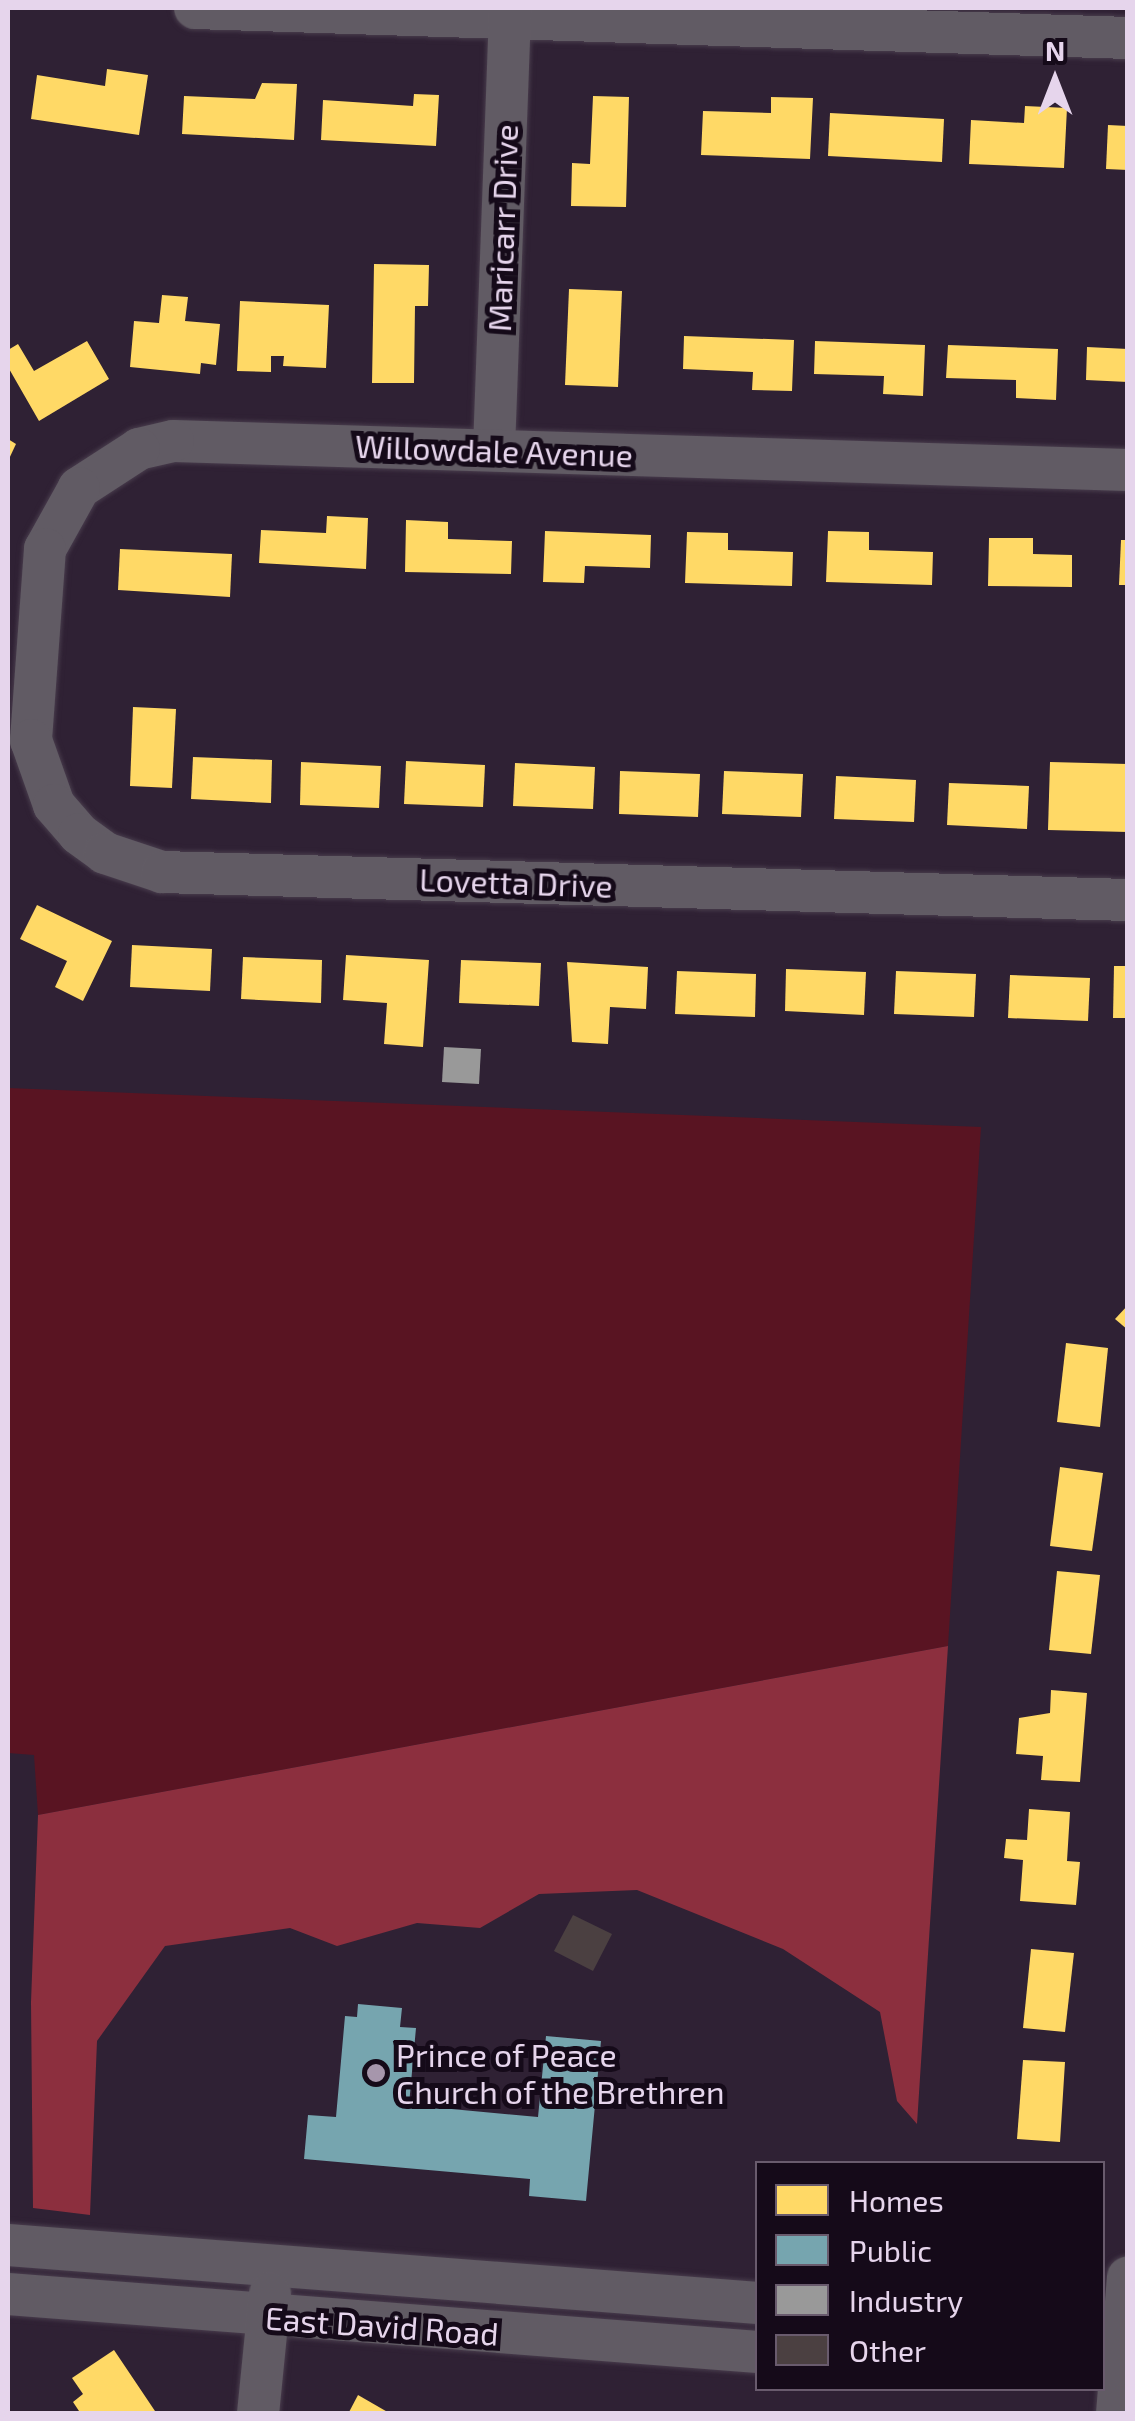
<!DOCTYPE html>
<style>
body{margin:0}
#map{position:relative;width:1135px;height:2421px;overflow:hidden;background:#2f2134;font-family:"Exo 2",sans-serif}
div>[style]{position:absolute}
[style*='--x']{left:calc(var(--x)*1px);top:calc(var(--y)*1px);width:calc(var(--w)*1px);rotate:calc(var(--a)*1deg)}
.green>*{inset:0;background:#591422}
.forest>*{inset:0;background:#8c2f3e}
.homes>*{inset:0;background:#ffd966}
.public>*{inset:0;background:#76a5af}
.industry>*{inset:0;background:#999}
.building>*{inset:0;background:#4b4041}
.roads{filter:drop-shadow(0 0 2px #483c4c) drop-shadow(0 0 2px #483c4c)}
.minor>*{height:42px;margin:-21px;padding:0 21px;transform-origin:21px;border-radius:21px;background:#615b64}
.dots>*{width:28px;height:28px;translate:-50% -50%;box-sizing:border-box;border:5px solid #150a19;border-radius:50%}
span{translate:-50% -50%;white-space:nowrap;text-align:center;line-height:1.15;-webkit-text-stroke:10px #150a19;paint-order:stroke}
.street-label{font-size:32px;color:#e6d5ec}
.poi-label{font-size:32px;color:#e6d5ec}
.left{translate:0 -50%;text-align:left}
.frame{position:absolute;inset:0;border:10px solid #e6d5ec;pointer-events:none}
.legend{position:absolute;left:755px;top:2161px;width:350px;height:230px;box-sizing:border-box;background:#150a19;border:2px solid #695b6d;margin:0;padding:12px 18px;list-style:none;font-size:30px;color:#e6d5ec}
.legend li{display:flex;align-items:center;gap:20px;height:50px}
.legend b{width:50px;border:2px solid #695b6d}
.north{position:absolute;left:1005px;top:30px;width:100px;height:100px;-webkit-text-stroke:8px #150a19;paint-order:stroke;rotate:0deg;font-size:28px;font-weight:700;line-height:40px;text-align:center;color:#e6d5ec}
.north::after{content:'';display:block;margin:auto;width:35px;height:45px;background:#e6d5ec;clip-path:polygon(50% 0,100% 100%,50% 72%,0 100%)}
</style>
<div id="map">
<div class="green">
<i style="clip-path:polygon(8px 1088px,981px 1127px,948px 1646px,38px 1815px,34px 1755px,8px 1753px)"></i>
</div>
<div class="forest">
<i style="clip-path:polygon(948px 1646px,917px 2124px,897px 2101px,880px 2012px,783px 1949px,637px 1890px,539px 1894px,480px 1928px,417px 1923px,337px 1946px,290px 1928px,165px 1946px,97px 2041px,90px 2215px,33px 2208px,31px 2002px,38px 1815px)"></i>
</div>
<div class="homes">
<i style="clip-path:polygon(107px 69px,148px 75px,139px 135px,31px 119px,37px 75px,105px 86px)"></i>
<i style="clip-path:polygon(262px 83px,297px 84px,294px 140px,182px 134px,184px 96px,255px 99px)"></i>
<i style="clip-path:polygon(414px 94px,439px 95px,436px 146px,321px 140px,323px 100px,413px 106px)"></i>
<i style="clip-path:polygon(593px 96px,629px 97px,626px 207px,571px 206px,572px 163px,590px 164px)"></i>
<i style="clip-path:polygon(771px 97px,813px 98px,810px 159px,701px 155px,703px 111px,771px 113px)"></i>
<i style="clip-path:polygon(1025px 106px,1067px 108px,1064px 168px,969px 164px,971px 120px,1024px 123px)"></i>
<i style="clip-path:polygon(830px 113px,944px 119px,942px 162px,828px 156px)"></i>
<i style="clip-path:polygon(1108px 125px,1128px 126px,1128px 170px,1106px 169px)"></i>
<i style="clip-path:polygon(374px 264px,429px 265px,428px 306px,415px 306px,414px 383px,372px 383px)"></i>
<i style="clip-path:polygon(569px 289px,622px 291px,618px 387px,565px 385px)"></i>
<i style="clip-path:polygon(162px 295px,188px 297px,185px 321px,220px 324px,216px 365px,201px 363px,200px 374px,130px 367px,134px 321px,159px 323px)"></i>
<i style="clip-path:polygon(240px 301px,329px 305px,326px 368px,283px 366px,284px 356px,271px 356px,271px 372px,237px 371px)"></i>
<i style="clip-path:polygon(684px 336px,794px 340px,792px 391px,752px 390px,753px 372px,683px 369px)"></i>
<i style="clip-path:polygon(87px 341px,109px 379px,39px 421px,8px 367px,8px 350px,18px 344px,34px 371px)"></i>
<i style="clip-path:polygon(815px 341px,925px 345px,923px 396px,883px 394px,884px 376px,814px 374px)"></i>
<i style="clip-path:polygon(948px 345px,1058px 349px,1056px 400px,1016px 398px,1016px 380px,946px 378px)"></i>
<i style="clip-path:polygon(1087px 347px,1128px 349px,1128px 382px,1086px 380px)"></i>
<i style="clip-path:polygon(8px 439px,16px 444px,8px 461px)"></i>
<i style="clip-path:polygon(327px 516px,368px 518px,366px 569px,259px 563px,261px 530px,326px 533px)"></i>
<i style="clip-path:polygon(406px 520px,448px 522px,448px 539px,512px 541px,511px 574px,405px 572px)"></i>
<i style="clip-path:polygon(545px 531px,651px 535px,650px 568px,585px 566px,584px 583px,543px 582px)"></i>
<i style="clip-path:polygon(828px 531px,869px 532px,869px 550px,933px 552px,932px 585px,826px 582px)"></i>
<i style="clip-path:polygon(687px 532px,728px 533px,728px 550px,793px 552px,792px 586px,685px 583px)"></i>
<i style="clip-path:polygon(989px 538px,1033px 538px,1033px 554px,1072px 555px,1072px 587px,988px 586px)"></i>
<i style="clip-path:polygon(1121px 540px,1128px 540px,1128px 585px,1119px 585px)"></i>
<i style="clip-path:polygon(120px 549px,232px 554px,230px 597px,118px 590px)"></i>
<i style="clip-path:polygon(133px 707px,176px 709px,172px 788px,130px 786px)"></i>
<i style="clip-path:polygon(193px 757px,272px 760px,271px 803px,191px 799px)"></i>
<i style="clip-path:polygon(406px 761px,485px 765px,483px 807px,404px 804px)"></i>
<i style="clip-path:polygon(301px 762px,381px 766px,379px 808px,300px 805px)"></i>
<i style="clip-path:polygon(1050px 762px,1128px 764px,1128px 832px,1048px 830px)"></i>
<i style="clip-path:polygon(515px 763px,595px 767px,593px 809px,513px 806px)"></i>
<i style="clip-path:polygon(620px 771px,700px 774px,698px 817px,619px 814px)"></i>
<i style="clip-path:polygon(724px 771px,803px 774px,801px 817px,722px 814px)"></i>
<i style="clip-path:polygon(836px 776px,916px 780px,914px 822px,834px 819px)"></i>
<i style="clip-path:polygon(949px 783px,1029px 786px,1027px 829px,947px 825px)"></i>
<i style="clip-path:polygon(37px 905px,112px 941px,83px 1001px,55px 987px,67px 961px,20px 939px)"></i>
<i style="clip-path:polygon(132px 945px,212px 949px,210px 991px,130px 987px)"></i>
<i style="clip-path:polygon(346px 955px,429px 960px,423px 1047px,384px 1044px,387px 1003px,343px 1000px)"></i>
<i style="clip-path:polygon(243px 957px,322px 960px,321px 1003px,241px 999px)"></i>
<i style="clip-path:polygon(461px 960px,541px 963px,539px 1006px,459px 1003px)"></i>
<i style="clip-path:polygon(567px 962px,648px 967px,646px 1009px,610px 1007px,608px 1044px,572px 1042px)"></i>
<i style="clip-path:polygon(1114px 966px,1128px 966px,1128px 1018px,1113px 1018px)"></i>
<i style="clip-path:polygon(786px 969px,866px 972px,864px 1015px,785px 1011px)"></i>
<i style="clip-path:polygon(677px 971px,756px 974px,755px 1017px,675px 1014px)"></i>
<i style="clip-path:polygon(896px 971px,976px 974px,974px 1017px,894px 1014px)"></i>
<i style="clip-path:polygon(1010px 975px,1090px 978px,1088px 1021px,1008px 1018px)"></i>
<i style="clip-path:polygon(1128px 1305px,1128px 1330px,1115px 1319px)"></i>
<i style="clip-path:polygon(1066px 1343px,1108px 1348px,1100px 1427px,1057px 1422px)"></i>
<i style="clip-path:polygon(1060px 1467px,1103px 1473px,1092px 1551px,1050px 1546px)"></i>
<i style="clip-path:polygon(1057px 1571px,1100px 1575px,1091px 1654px,1049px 1650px)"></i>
<i style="clip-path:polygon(1051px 1690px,1087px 1693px,1080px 1782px,1041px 1780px,1043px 1756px,1016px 1754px,1019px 1718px,1050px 1713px)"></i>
<i style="clip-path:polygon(1029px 1809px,1070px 1812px,1067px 1861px,1080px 1862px,1076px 1905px,1020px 1901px,1023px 1860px,1004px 1858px,1006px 1839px,1027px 1840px)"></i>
<i style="clip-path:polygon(1031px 1949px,1074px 1953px,1065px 2032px,1023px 2028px)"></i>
<i style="clip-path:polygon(1023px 2060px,1065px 2062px,1060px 2142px,1017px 2139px)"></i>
<i style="clip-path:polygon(114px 2350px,157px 2414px,81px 2414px,73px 2402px,83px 2394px,72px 2378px)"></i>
<i style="clip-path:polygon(358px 2395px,391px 2414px,348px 2414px)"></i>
</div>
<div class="public">
<i style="clip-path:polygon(358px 2004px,402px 2008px,400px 2027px,416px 2028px,409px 2105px,538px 2117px,546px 2036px,601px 2041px,586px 2201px,529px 2196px,530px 2179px,304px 2159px,308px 2115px,336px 2117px,345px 2016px,357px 2017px)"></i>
</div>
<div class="industry">
<i style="clip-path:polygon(444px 1047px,481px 1049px,479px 1084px,442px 1082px)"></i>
</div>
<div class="building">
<i style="clip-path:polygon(573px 1915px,612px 1934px,593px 1971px,554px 1951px)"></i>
</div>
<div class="roads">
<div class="minor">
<i style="--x:195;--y:8;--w:933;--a:1.84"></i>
<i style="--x:494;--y:449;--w:441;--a:-87.9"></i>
<i style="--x:1128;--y:470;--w:955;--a:-178.26"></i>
<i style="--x:173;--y:441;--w:35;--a:167"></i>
<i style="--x:139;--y:449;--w:72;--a:147"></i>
<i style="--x:79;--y:488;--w:70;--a:119.1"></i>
<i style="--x:45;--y:549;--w:192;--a:94.2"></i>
<i style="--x:31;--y:740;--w:69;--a:70.5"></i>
<i style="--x:54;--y:805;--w:38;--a:49"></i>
<i style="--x:79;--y:834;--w:32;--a:36"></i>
<i style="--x:105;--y:853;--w:60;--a:18.4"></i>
<i style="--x:162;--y:872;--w:966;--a:1.66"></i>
<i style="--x:8;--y:2245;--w:752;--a:4.42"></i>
<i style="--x:8;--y:2294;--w:752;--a:4.42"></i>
<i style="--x:258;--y:2414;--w:121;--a:-84.3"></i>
<i style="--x:1117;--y:2414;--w:137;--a:-85.4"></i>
</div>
</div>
<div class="dots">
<i style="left:376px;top:2073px;background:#a696ac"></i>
</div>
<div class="street-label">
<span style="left:502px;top:228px;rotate:-88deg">Maricarr Drive</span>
<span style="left:494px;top:450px;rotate:2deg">Willowdale Avenue</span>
<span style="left:516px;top:882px;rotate:2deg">Lovetta Drive</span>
<span style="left:382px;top:2325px;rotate:4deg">East David Road</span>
</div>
<div class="poi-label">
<span class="left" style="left:396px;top:2073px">Prince of Peace<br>Church of the Brethren</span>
</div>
<div class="frame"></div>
<ul class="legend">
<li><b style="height:28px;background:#ffd966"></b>Homes</li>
<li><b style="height:28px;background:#76a5af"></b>Public</li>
<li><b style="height:28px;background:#999"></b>Industry</li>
<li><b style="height:28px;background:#4b4041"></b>Other</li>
</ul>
<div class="north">N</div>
</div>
